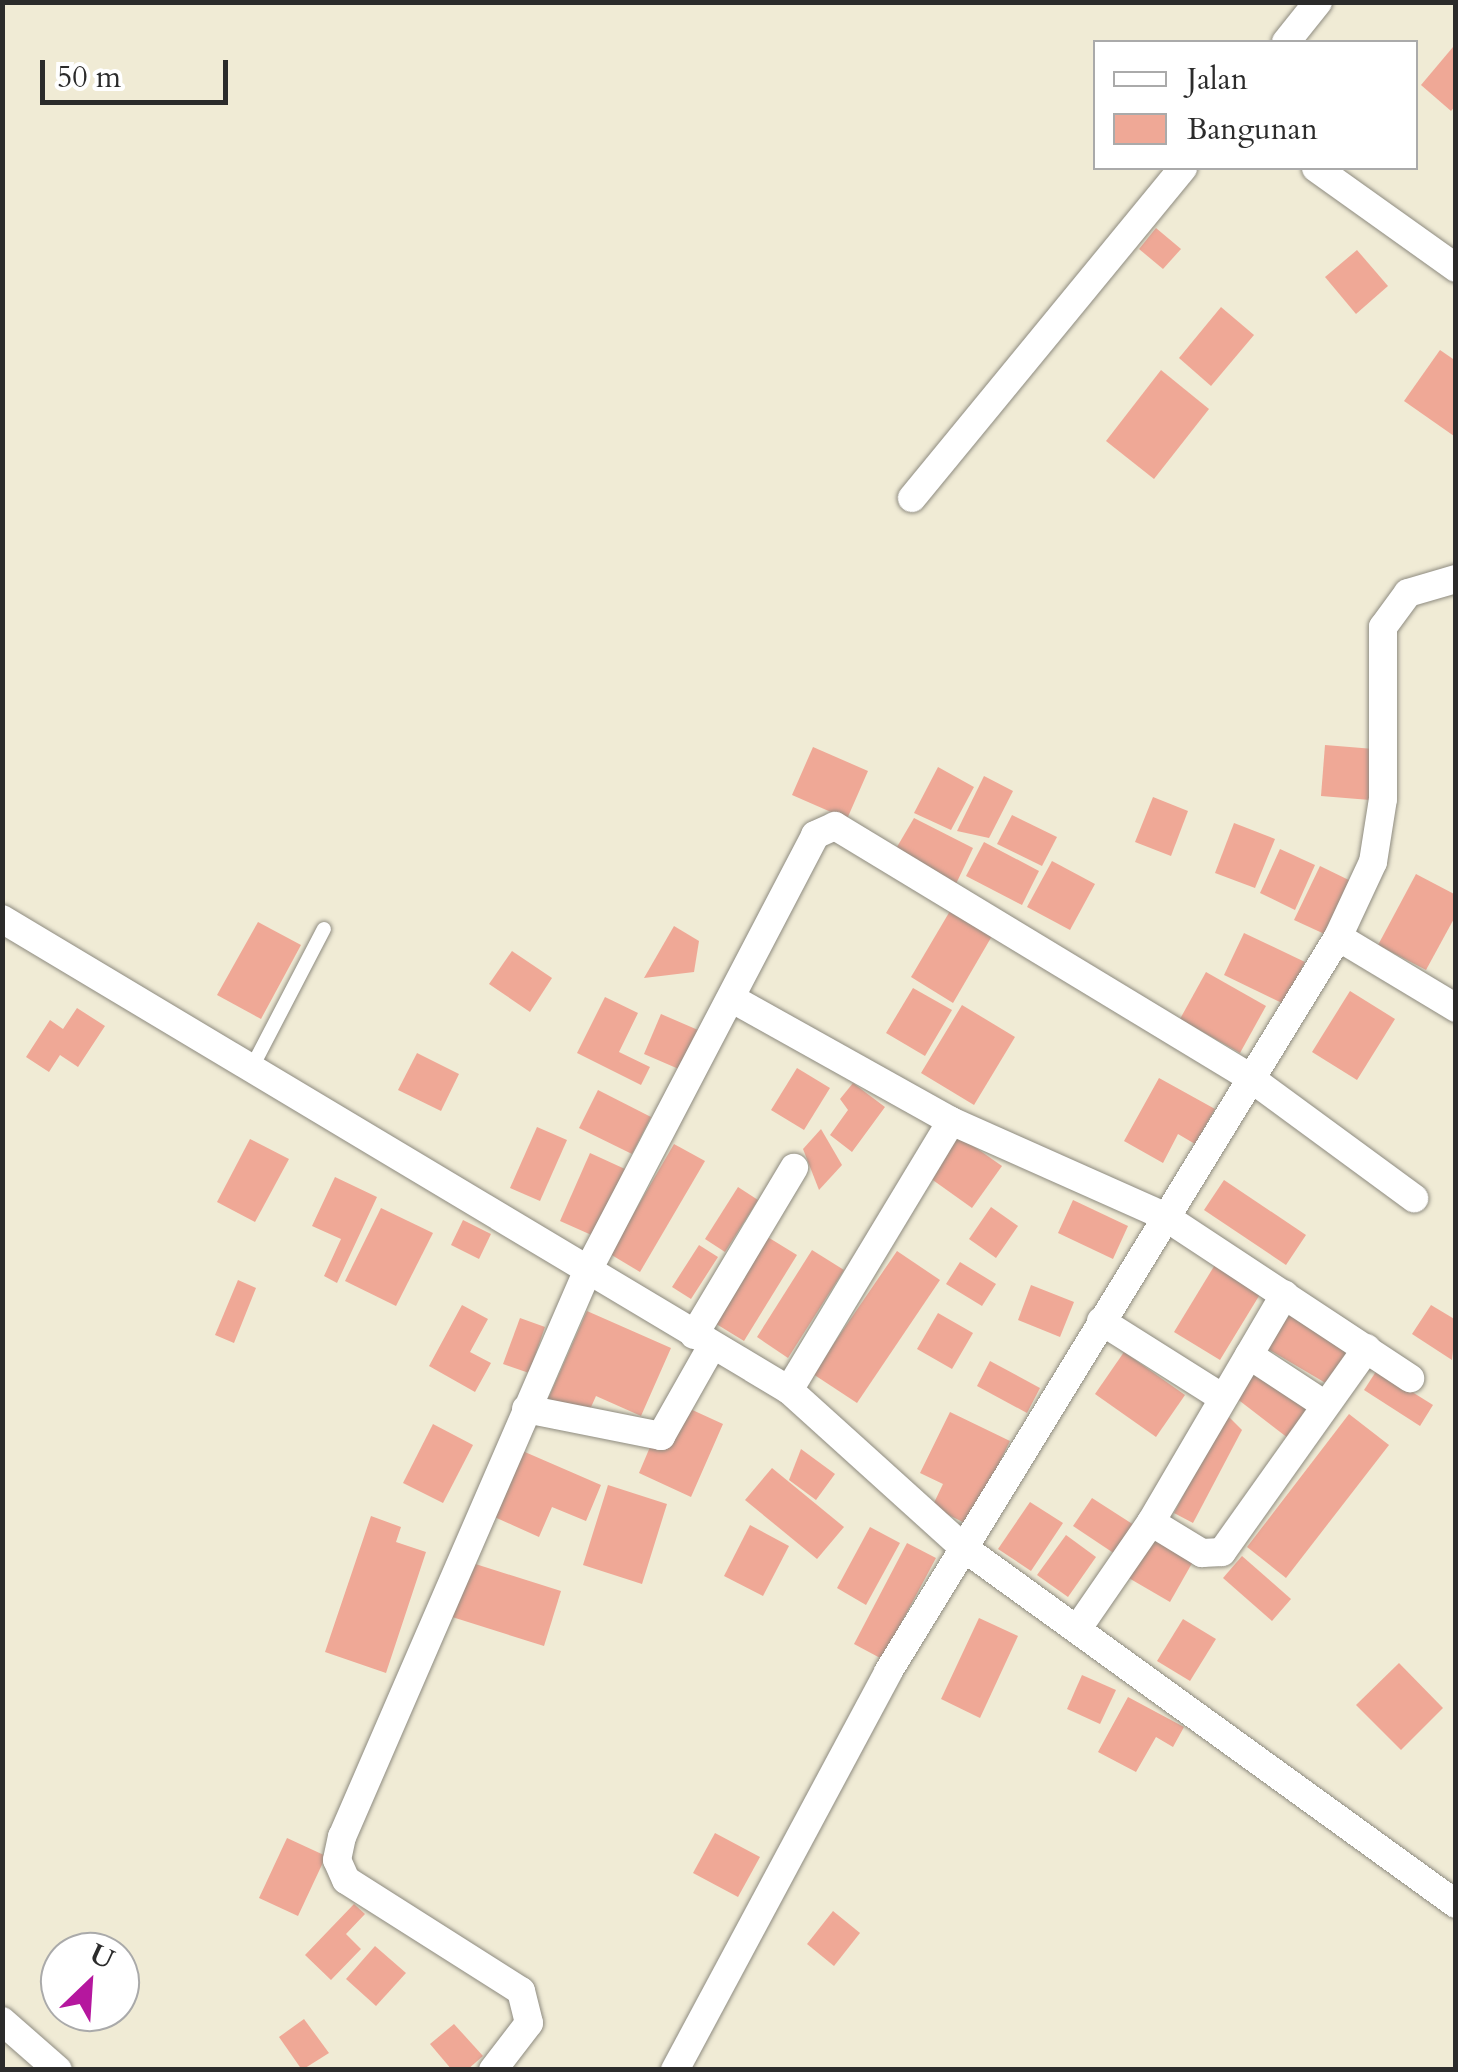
<!DOCTYPE html>
<style>
body{margin:0}
#map{position:relative;width:1458px;height:2072px;overflow:hidden;background:#f0ebd5;font-family:Cardo,serif}
div>[style]{position:absolute}
[style*='--x']{left:calc(var(--x)*1px);top:calc(var(--y)*1px);width:calc(var(--w)*1px);rotate:calc(var(--a)*1deg)}
.building>*{inset:0;background:#efa896}
.roads{filter:drop-shadow(0 0 2px #8e8b80) drop-shadow(0 0 2px #8e8b80)}
.service>*{height:14px;margin:-7px;padding:0 7px;transform-origin:7px;border-radius:7px;background:#fff}
.minor>*{height:28px;margin:-14px;padding:0 14px;transform-origin:14px;border-radius:14px;background:#fff}
span{translate:-50% -50%;white-space:nowrap;text-align:center;line-height:1.15;-webkit-text-stroke:8px #fff;paint-order:stroke}
.frame{position:absolute;inset:0;border:5px solid #2b2b2b;pointer-events:none}
.legend{position:absolute;left:1093px;top:40px;width:325px;height:130px;box-sizing:border-box;background:#fff;border:2px solid #aaa;margin:0;padding:12px 18px;list-style:none;font-size:30px;color:#2b2b2b}
.legend li{display:flex;align-items:center;gap:20px;height:50px}
.legend b{width:50px;border:2px solid #aaa}
.north{position:absolute;left:40px;top:1932px;width:100px;height:100px;box-sizing:border-box;background:#fff;border:2px solid #aaa;border-radius:50%;rotate:25deg;font-size:28px;font-weight:700;line-height:40px;text-align:center;color:#2b2b2b}
.north::after{content:'';display:block;margin:auto;width:35px;height:45px;background:#b5179e;clip-path:polygon(50% 0,100% 100%,50% 72%,0 100%)}
.scale{position:absolute;left:40px;top:60px;width:188px;height:45px;box-sizing:border-box;border:5px solid #2b2b2b;border-top:0;padding-left:12px;font-size:30px;line-height:35px;white-space:nowrap;color:#2b2b2b;-webkit-text-stroke:8px #fff;paint-order:stroke}
</style>
<div id="map">
<div class="building">
<i style="clip-path:polygon(1453px 47px,1456px 105px,1451px 111px,1421px 85px)"></i>
<i style="clip-path:polygon(1156px 228px,1181px 249px,1163px 269px,1139px 249px)"></i>
<i style="clip-path:polygon(1357px 250px,1388px 286px,1356px 314px,1325px 277px)"></i>
<i style="clip-path:polygon(1221px 307px,1254px 335px,1211px 386px,1179px 358px)"></i>
<i style="clip-path:polygon(1440px 350px,1456px 361px,1454px 436px,1404px 401px)"></i>
<i style="clip-path:polygon(1161px 370px,1209px 409px,1154px 479px,1106px 441px)"></i>
<i style="clip-path:polygon(1325px 745px,1374px 749px,1370px 800px,1321px 796px)"></i>
<i style="clip-path:polygon(813px 747px,868px 771px,847px 819px,792px 795px)"></i>
<i style="clip-path:polygon(938px 767px,974px 787px,951px 830px,914px 813px)"></i>
<i style="clip-path:polygon(984px 776px,1013px 791px,989px 838px,957px 831px)"></i>
<i style="clip-path:polygon(1153px 797px,1188px 811px,1171px 856px,1135px 842px)"></i>
<i style="clip-path:polygon(1012px 815px,1057px 837px,1042px 866px,997px 844px)"></i>
<i style="clip-path:polygon(914px 818px,973px 848px,955px 886px,894px 852px)"></i>
<i style="clip-path:polygon(1234px 823px,1275px 839px,1255px 888px,1215px 873px)"></i>
<i style="clip-path:polygon(984px 842px,1039px 871px,1022px 905px,966px 876px)"></i>
<i style="clip-path:polygon(1280px 849px,1315px 865px,1295px 910px,1260px 893px)"></i>
<i style="clip-path:polygon(1052px 861px,1095px 884px,1070px 930px,1027px 907px)"></i>
<i style="clip-path:polygon(1320px 866px,1357px 884px,1331px 937px,1294px 920px)"></i>
<i style="clip-path:polygon(1416px 874px,1456px 895px,1456px 915px,1426px 970px,1378px 945px)"></i>
<i style="clip-path:polygon(950px 911px,992px 936px,953px 1003px,911px 977px)"></i>
<i style="clip-path:polygon(258px 922px,301px 945px,261px 1019px,217px 995px)"></i>
<i style="clip-path:polygon(674px 926px,699px 941px,694px 972px,644px 978px)"></i>
<i style="clip-path:polygon(1244px 933px,1305px 962px,1284px 1004px,1224px 975px)"></i>
<i style="clip-path:polygon(512px 951px,552px 978px,530px 1012px,489px 984px)"></i>
<i style="clip-path:polygon(1206px 972px,1266px 1006px,1240px 1053px,1180px 1019px)"></i>
<i style="clip-path:polygon(913px 988px,952px 1010px,925px 1056px,886px 1033px)"></i>
<i style="clip-path:polygon(1350px 991px,1395px 1019px,1357px 1080px,1312px 1052px)"></i>
<i style="clip-path:polygon(605px 997px,638px 1013px,619px 1052px,650px 1067px,641px 1085px,577px 1053px)"></i>
<i style="clip-path:polygon(962px 1005px,1015px 1037px,974px 1105px,921px 1073px)"></i>
<i style="clip-path:polygon(77px 1008px,105px 1026px,78px 1067px,60px 1055px,49px 1072px,26px 1057px,50px 1020px,63px 1029px)"></i>
<i style="clip-path:polygon(661px 1014px,698px 1030px,681px 1070px,644px 1054px)"></i>
<i style="clip-path:polygon(417px 1053px,459px 1074px,441px 1111px,398px 1090px)"></i>
<i style="clip-path:polygon(797px 1068px,830px 1088px,804px 1130px,771px 1110px)"></i>
<i style="clip-path:polygon(1159px 1078px,1215px 1109px,1195px 1144px,1178px 1134px,1163px 1163px,1124px 1141px)"></i>
<i style="clip-path:polygon(853px 1083px,885px 1107px,852px 1152px,830px 1135px,848px 1110px,840px 1099px)"></i>
<i style="clip-path:polygon(598px 1090px,651px 1117px,632px 1154px,579px 1128px)"></i>
<i style="clip-path:polygon(537px 1127px,567px 1140px,540px 1201px,510px 1188px)"></i>
<i style="clip-path:polygon(821px 1129px,842px 1165px,819px 1190px,803px 1149px)"></i>
<i style="clip-path:polygon(959px 1136px,1002px 1166px,972px 1208px,930px 1178px)"></i>
<i style="clip-path:polygon(250px 1139px,289px 1159px,255px 1222px,217px 1202px)"></i>
<i style="clip-path:polygon(674px 1144px,705px 1161px,640px 1272px,610px 1254px)"></i>
<i style="clip-path:polygon(590px 1153px,625px 1169px,596px 1237px,560px 1221px)"></i>
<i style="clip-path:polygon(335px 1177px,377px 1197px,337px 1283px,324px 1276px,341px 1239px,312px 1226px)"></i>
<i style="clip-path:polygon(1224px 1180px,1306px 1235px,1286px 1265px,1204px 1210px)"></i>
<i style="clip-path:polygon(738px 1187px,758px 1200px,725px 1252px,705px 1239px)"></i>
<i style="clip-path:polygon(1073px 1200px,1128px 1226px,1113px 1259px,1058px 1233px)"></i>
<i style="clip-path:polygon(991px 1207px,1018px 1226px,996px 1258px,969px 1239px)"></i>
<i style="clip-path:polygon(381px 1208px,433px 1233px,396px 1306px,345px 1281px)"></i>
<i style="clip-path:polygon(463px 1220px,491px 1234px,479px 1259px,451px 1245px)"></i>
<i style="clip-path:polygon(766px 1236px,797px 1255px,744px 1341px,713px 1322px)"></i>
<i style="clip-path:polygon(699px 1245px,718px 1257px,691px 1299px,672px 1287px)"></i>
<i style="clip-path:polygon(812px 1250px,844px 1270px,788px 1358px,757px 1337px)"></i>
<i style="clip-path:polygon(897px 1251px,940px 1280px,857px 1403px,813px 1374px)"></i>
<i style="clip-path:polygon(960px 1262px,996px 1284px,982px 1306px,946px 1284px)"></i>
<i style="clip-path:polygon(1216px 1263px,1262px 1291px,1220px 1360px,1174px 1332px)"></i>
<i style="clip-path:polygon(238px 1280px,256px 1288px,234px 1343px,215px 1335px)"></i>
<i style="clip-path:polygon(1031px 1285px,1074px 1302px,1060px 1337px,1018px 1320px)"></i>
<i style="clip-path:polygon(462px 1305px,488px 1319px,470px 1352px,491px 1363px,475px 1392px,429px 1366px)"></i>
<i style="clip-path:polygon(1431px 1305px,1456px 1320px,1452px 1360px,1412px 1334px)"></i>
<i style="clip-path:polygon(587px 1311px,671px 1348px,641px 1416px,596px 1396px,587px 1416px,548px 1399px)"></i>
<i style="clip-path:polygon(938px 1313px,973px 1333px,952px 1369px,917px 1349px)"></i>
<i style="clip-path:polygon(1289px 1315px,1349px 1351px,1329px 1385px,1268px 1349px)"></i>
<i style="clip-path:polygon(520px 1318px,545px 1327px,529px 1373px,503px 1364px)"></i>
<i style="clip-path:polygon(1124px 1352px,1185px 1395px,1156px 1437px,1095px 1394px)"></i>
<i style="clip-path:polygon(990px 1361px,1040px 1388px,1027px 1413px,977px 1386px)"></i>
<i style="clip-path:polygon(1258px 1369px,1310px 1409px,1288px 1438px,1236px 1398px)"></i>
<i style="clip-path:polygon(1377px 1370px,1433px 1405px,1420px 1426px,1364px 1390px)"></i>
<i style="clip-path:polygon(688px 1408px,723px 1424px,691px 1497px,639px 1473px,650px 1447px,672px 1444px)"></i>
<i style="clip-path:polygon(950px 1412px,1010px 1441px,969px 1525px,932px 1507px,943px 1484px,920px 1473px)"></i>
<i style="clip-path:polygon(1226px 1414px,1242px 1430px,1193px 1523px,1174px 1513px)"></i>
<i style="clip-path:polygon(1349px 1414px,1389px 1445px,1286px 1578px,1247px 1547px)"></i>
<i style="clip-path:polygon(433px 1424px,473px 1445px,443px 1503px,403px 1483px)"></i>
<i style="clip-path:polygon(518px 1449px,601px 1485px,586px 1521px,552px 1507px,539px 1537px,490px 1515px)"></i>
<i style="clip-path:polygon(801px 1449px,835px 1474px,816px 1500px,789px 1480px)"></i>
<i style="clip-path:polygon(772px 1468px,844px 1527px,817px 1559px,745px 1500px)"></i>
<i style="clip-path:polygon(608px 1485px,667px 1504px,642px 1584px,583px 1565px)"></i>
<i style="clip-path:polygon(1092px 1498px,1134px 1525px,1115px 1554px,1073px 1526px)"></i>
<i style="clip-path:polygon(1030px 1502px,1063px 1523px,1031px 1571px,998px 1549px)"></i>
<i style="clip-path:polygon(371px 1516px,401px 1527px,396px 1542px,426px 1552px,386px 1673px,325px 1652px)"></i>
<i style="clip-path:polygon(750px 1525px,789px 1546px,763px 1596px,724px 1576px)"></i>
<i style="clip-path:polygon(870px 1527px,900px 1543px,866px 1605px,837px 1588px)"></i>
<i style="clip-path:polygon(1152px 1534px,1195px 1558px,1170px 1602px,1127px 1577px)"></i>
<i style="clip-path:polygon(1066px 1535px,1096px 1557px,1068px 1597px,1037px 1575px)"></i>
<i style="clip-path:polygon(907px 1543px,936px 1558px,882px 1659px,854px 1644px)"></i>
<i style="clip-path:polygon(1242px 1556px,1291px 1599px,1272px 1621px,1223px 1578px)"></i>
<i style="clip-path:polygon(466px 1561px,561px 1591px,544px 1646px,449px 1616px)"></i>
<i style="clip-path:polygon(979px 1618px,1018px 1636px,980px 1718px,941px 1699px)"></i>
<i style="clip-path:polygon(1183px 1619px,1216px 1639px,1190px 1681px,1157px 1661px)"></i>
<i style="clip-path:polygon(1399px 1663px,1443px 1708px,1401px 1750px,1356px 1705px)"></i>
<i style="clip-path:polygon(1082px 1675px,1116px 1690px,1100px 1724px,1067px 1709px)"></i>
<i style="clip-path:polygon(1128px 1697px,1184px 1727px,1173px 1747px,1156px 1737px,1136px 1772px,1098px 1752px)"></i>
<i style="clip-path:polygon(715px 1833px,760px 1857px,738px 1897px,693px 1873px)"></i>
<i style="clip-path:polygon(287px 1838px,326px 1856px,298px 1916px,259px 1898px)"></i>
<i style="clip-path:polygon(354px 1904px,365px 1914px,346px 1934px,361px 1949px,331px 1980px,305px 1955px)"></i>
<i style="clip-path:polygon(833px 1911px,860px 1933px,834px 1966px,807px 1944px)"></i>
<i style="clip-path:polygon(375px 1946px,406px 1973px,376px 2006px,346px 1979px)"></i>
<i style="clip-path:polygon(304px 2019px,329px 2053px,302px 2070px,279px 2037px)"></i>
<i style="clip-path:polygon(454px 2024px,483px 2056px,467px 2070px,452px 2070px,430px 2044px)"></i>
</div>
<div class="roads">
<div class="service">
<i style="--x:250;--y:1071;--w:160;--a:-62.5"></i>
</div>
<div class="minor">
<i style="--x:1286;--y:42;--w:51;--a:-51.3"></i>
<i style="--x:1316;--y:168;--w:172;--a:35.5"></i>
<i style="--x:912;--y:498;--w:427;--a:-50.6"></i>
<i style="--x:2;--y:919;--w:917;--a:30.9"></i>
<i style="--x:789;--y:1390;--w:236;--a:42.1"></i>
<i style="--x:964;--y:1548;--w:607;--a:35.89"></i>
<i style="--x:1338;--y:937;--w:138;--a:31"></i>
<i style="--x:731;--y:998;--w:252;--a:29.2"></i>
<i style="--x:951;--y:1121;--w:233;--a:24"></i>
<i style="--x:1164;--y:1216;--w:295;--a:33.4"></i>
<i style="--x:1101;--y:1321;--w:144;--a:32.3"></i>
<i style="--x:694;--y:1335;--w:195;--a:-59.1"></i>
<i style="--x:1249;--y:1355;--w:91;--a:33.3"></i>
<i style="--x:789;--y:1390;--w:314;--a:-58.9"></i>
<i style="--x:526;--y:1409;--w:138;--a:11.3"></i>
<i style="--x:661;--y:1436;--w:103;--a:-60.5"></i>
<i style="--x:1151;--y:1522;--w:264;--a:-59.6"></i>
<i style="--x:1078;--y:1628;--w:129;--a:-55.4"></i>
<i style="--x:1151;--y:1522;--w:60;--a:31.3"></i>
<i style="--x:1202;--y:1553;--w:20;--a:-3"></i>
<i style="--x:1222;--y:1552;--w:250;--a:-54.6"></i>
<i style="--x:2;--y:2021;--w:74;--a:41.2"></i>
<i style="--x:493;--y:2070;--w:59;--a:-52.5"></i>
<i style="--x:529;--y:2023;--w:33;--a:-104"></i>
<i style="--x:521;--y:1991;--w:207;--a:-147.6"></i>
<i style="--x:346;--y:1880;--w:22;--a:-114"></i>
<i style="--x:337;--y:1860;--w:24;--a:-78"></i>
<i style="--x:342;--y:1837;--w:616;--a:-66.56"></i>
<i style="--x:587;--y:1272;--w:493;--a:-62.4"></i>
<i style="--x:815;--y:835;--w:22;--a:-24"></i>
<i style="--x:835;--y:826;--w:484;--a:31.2"></i>
<i style="--x:1249;--y:1077;--w:205;--a:36.3"></i>
<i style="--x:675;--y:2070;--w:451;--a:-61.8"></i>
<i style="--x:888;--y:1672;--w:862;--a:-58.52"></i>
<i style="--x:1338;--y:937;--w:83;--a:-65"></i>
<i style="--x:1373;--y:862;--w:64;--a:-81"></i>
<i style="--x:1383;--y:799;--w:172;--a:-90"></i>
<i style="--x:1383;--y:627;--w:42;--a:-53.7"></i>
<i style="--x:1408;--y:593;--w:50;--a:-16.3"></i>
</div>
</div>
<div class="frame"></div>
<ul class="legend">
<li><b style="height:12px;background:#fff"></b>Jalan</li>
<li><b style="height:28px;background:#efa896"></b>Bangunan</li>
</ul>
<div class="north">U</div>
<div class="scale">50 m</div>
</div>
